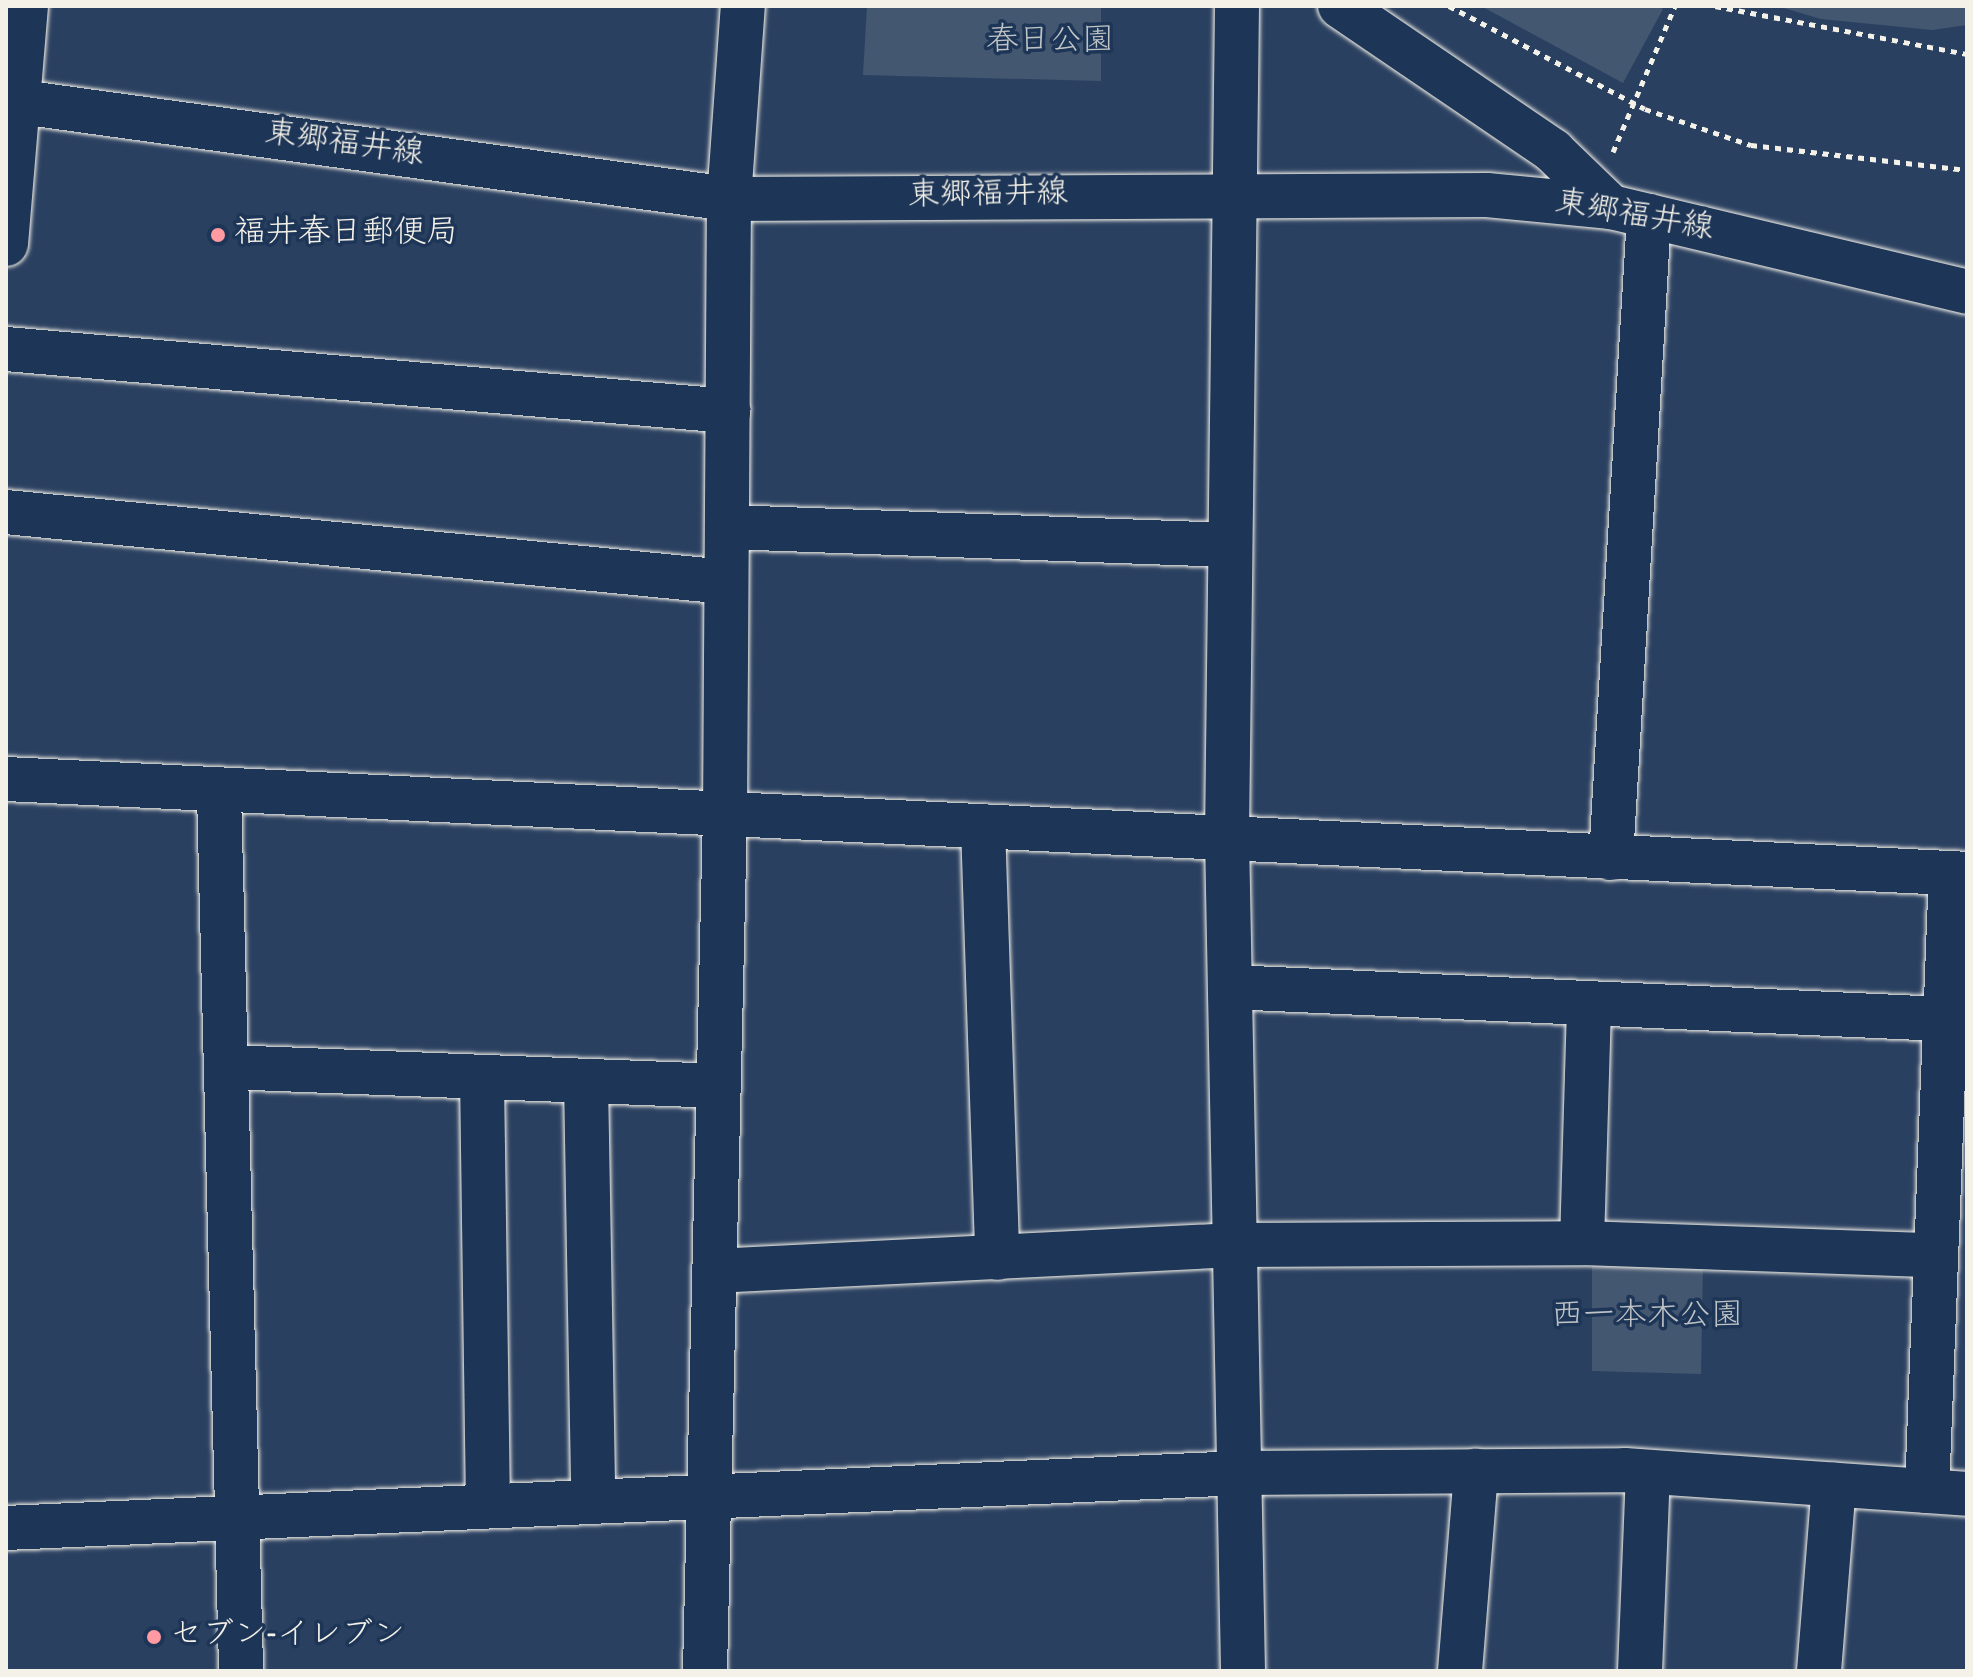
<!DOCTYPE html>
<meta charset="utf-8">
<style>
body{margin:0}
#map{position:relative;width:1973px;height:1677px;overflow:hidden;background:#2a4060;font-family:Dekko,"Klee One",sans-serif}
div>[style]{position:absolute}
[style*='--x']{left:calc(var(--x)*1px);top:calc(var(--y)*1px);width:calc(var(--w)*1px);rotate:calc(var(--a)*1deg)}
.green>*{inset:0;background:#445771}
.path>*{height:5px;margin-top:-2.5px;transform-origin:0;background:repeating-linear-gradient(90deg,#f4f1e8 0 6px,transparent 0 12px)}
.roads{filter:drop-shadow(0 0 2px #f4f1e8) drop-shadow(0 0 2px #f4f1e8)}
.minor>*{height:44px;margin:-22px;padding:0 22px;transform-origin:22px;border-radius:22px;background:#1d3557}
.major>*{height:44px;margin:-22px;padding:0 22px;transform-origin:22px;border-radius:22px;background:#1d3557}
.dots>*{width:22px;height:22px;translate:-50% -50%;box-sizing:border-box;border:4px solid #1d3557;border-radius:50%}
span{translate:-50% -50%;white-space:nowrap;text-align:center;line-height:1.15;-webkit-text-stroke:7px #1d3557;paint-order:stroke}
.park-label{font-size:32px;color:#bfc3c4}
.street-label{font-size:32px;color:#f4f1e8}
.poi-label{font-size:32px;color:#f4f1e8}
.left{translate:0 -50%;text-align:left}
.frame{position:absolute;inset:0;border:8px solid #f4f1e8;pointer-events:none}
</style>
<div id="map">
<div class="green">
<i style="clip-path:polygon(867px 6px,1101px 6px,1101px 81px,863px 75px)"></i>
<i style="clip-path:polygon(1481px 6px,1657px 6px,1663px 9px,1623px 83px)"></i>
<i style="clip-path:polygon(1777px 6px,1967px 6px,1967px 25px,1932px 30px,1821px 19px)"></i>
<i style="clip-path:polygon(1592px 1261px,1703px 1264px,1701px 1374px,1592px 1371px)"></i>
</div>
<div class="path">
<i style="--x:1449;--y:6;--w:221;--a:27.7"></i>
<i style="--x:1645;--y:109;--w:112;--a:18.8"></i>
<i style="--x:1751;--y:145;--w:217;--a:6.6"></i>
<i style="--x:1715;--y:6;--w:257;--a:10.8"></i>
<i style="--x:1613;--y:152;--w:159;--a:-67"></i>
</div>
<div class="roads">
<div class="minor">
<i style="--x:1237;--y:6;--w:831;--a:90.69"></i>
<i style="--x:1227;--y:837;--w:834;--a:88.9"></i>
<i style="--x:1340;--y:6;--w:258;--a:34.2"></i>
<i style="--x:1553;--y:151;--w:81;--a:44"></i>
<i style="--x:6;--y:244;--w:239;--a:-85.2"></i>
<i style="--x:6;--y:349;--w:725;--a:4.91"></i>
<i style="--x:6;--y:512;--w:723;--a:5.55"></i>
<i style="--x:727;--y:527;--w:503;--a:2.05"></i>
<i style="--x:6;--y:779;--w:1963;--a:2.77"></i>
<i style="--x:219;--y:793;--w:878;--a:88.56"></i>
<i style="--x:983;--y:826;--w:432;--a:88.1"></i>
<i style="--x:1611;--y:858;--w:643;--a:-86.61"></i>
<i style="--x:1230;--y:987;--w:715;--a:2.57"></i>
<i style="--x:226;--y:1067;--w:493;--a:2.2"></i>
<i style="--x:482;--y:1077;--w:429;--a:89.2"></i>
<i style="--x:586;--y:1081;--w:421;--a:89"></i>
<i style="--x:1582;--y:1243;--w:239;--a:-88.3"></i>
<i style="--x:714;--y:1271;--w:522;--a:-2.86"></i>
<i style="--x:1235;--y:1245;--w:347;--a:-0.3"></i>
<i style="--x:1582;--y:1243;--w:351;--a:2"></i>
<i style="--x:1927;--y:1491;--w:618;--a:-87.78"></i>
<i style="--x:6;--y:1528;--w:1234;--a:-2.55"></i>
<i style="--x:1239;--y:1473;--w:386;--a:-0.4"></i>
<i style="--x:1625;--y:1470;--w:343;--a:4"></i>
<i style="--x:705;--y:1671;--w:856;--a:-88.66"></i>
<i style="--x:725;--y:815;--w:616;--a:-89.63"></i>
<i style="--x:729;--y:199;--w:194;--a:-85.9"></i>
<i style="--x:1460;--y:1671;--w:201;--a:-85.4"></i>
<i style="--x:1640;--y:1671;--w:199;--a:-87.7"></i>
<i style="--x:1819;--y:1671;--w:187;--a:-85.4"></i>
</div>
<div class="major">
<i style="--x:6;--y:100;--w:730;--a:7.8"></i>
<i style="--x:729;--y:199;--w:758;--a:-0.3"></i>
<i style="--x:1487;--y:195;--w:125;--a:5.5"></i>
<i style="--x:1611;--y:207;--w:366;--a:13.4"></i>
</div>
</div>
<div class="dots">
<i style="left:218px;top:235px;background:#ff9aa2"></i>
<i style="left:154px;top:1637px;background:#ff9aa2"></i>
</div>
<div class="park-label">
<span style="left:1050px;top:43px">春日公園</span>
<span style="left:1647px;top:1318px">西一本木公園</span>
</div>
<div class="street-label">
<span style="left:344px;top:146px;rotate:8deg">東郷福井線</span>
<span style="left:988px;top:197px;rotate:-1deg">東郷福井線</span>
<span style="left:1634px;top:218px;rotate:10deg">東郷福井線</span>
</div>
<div class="poi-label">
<span class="left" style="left:234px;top:235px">福井春日郵便局</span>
<span class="left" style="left:170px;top:1637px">セブン-イレブン</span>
</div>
<div class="frame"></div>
</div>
